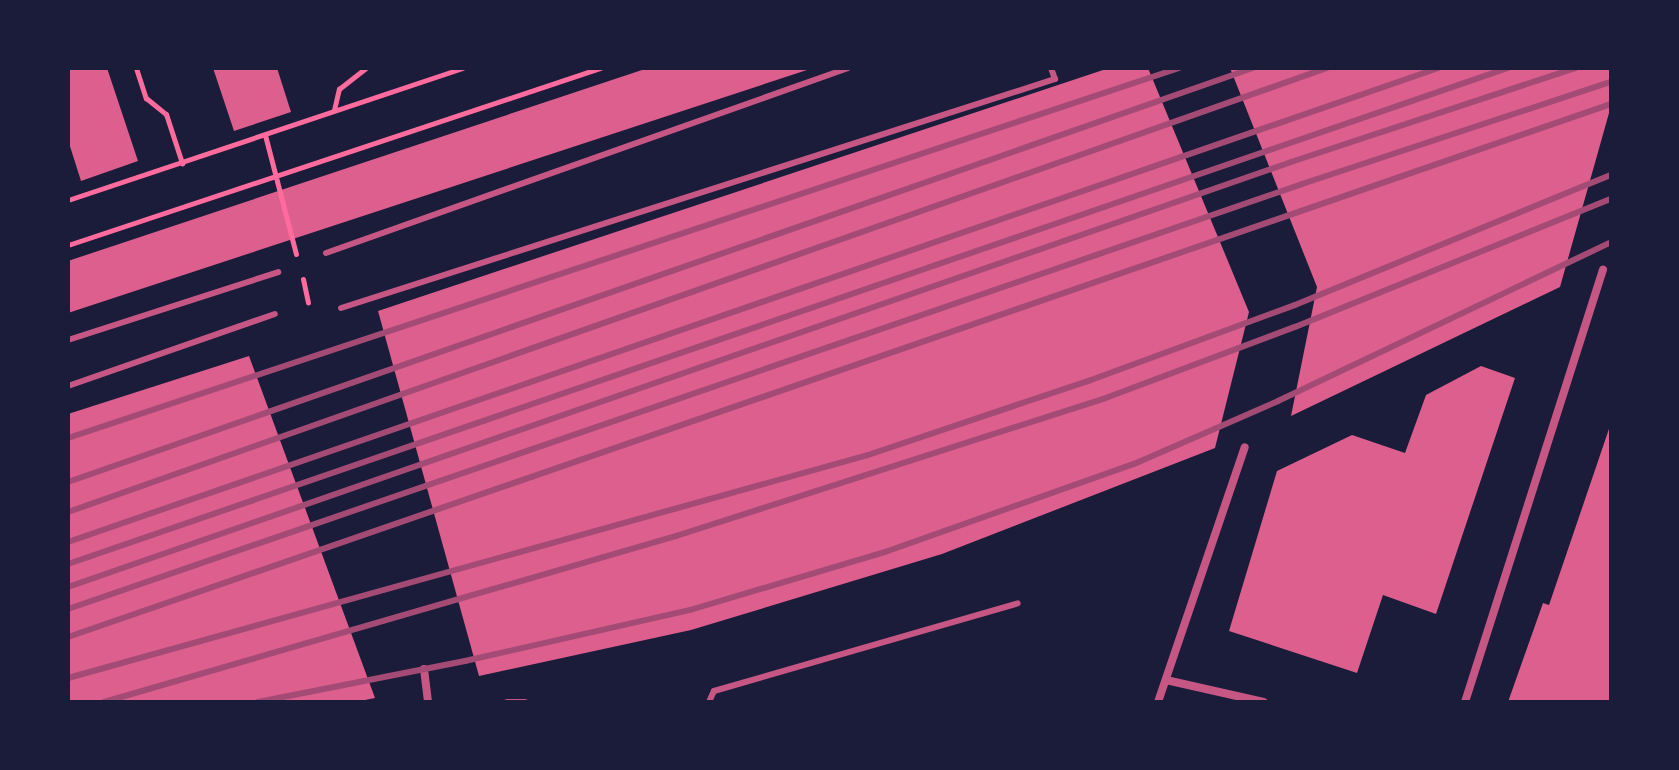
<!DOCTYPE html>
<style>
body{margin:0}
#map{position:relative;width:1679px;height:770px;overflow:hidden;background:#1b1b3a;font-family:"Space Grotesk",sans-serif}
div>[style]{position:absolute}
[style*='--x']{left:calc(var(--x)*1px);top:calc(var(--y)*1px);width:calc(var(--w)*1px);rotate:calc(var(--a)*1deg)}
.building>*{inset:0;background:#dd5f8e}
.path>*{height:5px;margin:-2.5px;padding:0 2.5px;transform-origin:2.5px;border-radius:2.5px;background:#ff6b9d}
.service>*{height:6px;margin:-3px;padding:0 3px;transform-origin:3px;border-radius:3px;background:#c65784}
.minor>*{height:8px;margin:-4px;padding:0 4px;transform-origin:4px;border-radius:4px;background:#c65784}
.rail>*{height:6px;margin:-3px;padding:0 3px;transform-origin:3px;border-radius:3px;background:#a44b75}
span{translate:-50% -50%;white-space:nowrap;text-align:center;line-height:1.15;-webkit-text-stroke:6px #1b1b3a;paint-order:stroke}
.frame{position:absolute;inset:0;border:70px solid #1b1b3a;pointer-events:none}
</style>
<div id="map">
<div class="building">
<i style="clip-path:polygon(68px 68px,107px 68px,138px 161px,81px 181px,68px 140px)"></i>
<i style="clip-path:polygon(213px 68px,277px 68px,291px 112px,234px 131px)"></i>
<i style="clip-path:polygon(648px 68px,810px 69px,68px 313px,68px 261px)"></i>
<i style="clip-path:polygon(1109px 68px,1148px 68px,1249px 312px,1215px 448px,942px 554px,691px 630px,479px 676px,378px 311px)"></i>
<i style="clip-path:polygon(1230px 68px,1611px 68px,1611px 106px,1560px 287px,1291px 416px,1317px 287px)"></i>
<i style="clip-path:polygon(249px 356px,375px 698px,355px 702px,68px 702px,68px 414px)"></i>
<i style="clip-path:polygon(1481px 366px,1515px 378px,1436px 614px,1383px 595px,1357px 673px,1229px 631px,1277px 471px,1352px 435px,1405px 453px,1426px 395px)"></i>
<i style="clip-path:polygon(1611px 423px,1611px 702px,1508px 702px,1543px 603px,1549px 605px)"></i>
</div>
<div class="path">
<i style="--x:136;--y:68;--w:32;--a:72"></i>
<i style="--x:146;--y:98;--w:26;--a:39"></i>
<i style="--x:166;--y:114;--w:52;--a:71.9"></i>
<i style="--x:334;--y:110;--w:22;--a:-77"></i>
<i style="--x:339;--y:89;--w:34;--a:-38"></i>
<i style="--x:265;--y:135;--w:123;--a:75.4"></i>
<i style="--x:68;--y:200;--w:416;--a:-18.5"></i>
<i style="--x:68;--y:245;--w:561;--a:-18.4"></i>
<i style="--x:303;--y:279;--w:24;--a:78"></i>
</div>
<div class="service">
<i style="--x:326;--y:253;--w:554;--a:-19.51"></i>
<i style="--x:341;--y:308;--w:750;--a:-17.78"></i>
<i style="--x:1055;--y:79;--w:12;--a:-110"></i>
<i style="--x:68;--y:340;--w:221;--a:-17.9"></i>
<i style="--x:68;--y:386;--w:219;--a:-19.2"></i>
<i style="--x:507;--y:702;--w:18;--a:0"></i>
<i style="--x:709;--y:702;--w:12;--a:-66"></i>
<i style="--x:714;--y:691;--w:316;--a:-16.1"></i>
</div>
<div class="minor">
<i style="--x:424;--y:669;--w:33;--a:83"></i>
<i style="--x:1166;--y:680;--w:100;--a:12.7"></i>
<i style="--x:1158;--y:702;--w:269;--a:-71.2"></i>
<i style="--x:1465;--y:702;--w:454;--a:-72.3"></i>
</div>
<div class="rail">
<i style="--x:68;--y:438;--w:1171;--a:-18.42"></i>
<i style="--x:68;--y:482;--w:1255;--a:-19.26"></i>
<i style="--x:68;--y:512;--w:1335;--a:-19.43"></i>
<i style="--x:68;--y:542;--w:1450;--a:-19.08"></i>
<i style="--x:68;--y:564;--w:1523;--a:-19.01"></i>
<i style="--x:68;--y:587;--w:1295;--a:-19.16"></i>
<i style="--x:1291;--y:162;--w:300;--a:-18.3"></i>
<i style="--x:68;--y:609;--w:1305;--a:-19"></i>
<i style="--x:1302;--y:184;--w:325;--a:-18.3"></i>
<i style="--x:68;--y:637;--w:1632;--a:-19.06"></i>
<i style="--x:68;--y:678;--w:830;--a:-15.58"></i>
<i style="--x:868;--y:455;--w:235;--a:-18.6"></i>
<i style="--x:1091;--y:380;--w:217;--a:-20.2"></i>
<i style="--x:1295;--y:305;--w:342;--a:-22.4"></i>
<i style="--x:104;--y:702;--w:596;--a:-16.18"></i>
<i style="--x:676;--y:536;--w:448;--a:-17.8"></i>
<i style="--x:1103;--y:399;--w:205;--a:-20.6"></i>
<i style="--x:1295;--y:327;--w:341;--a:-22.1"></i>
<i style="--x:258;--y:702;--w:211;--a:-11.2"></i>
<i style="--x:465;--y:661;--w:231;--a:-12.8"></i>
<i style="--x:690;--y:610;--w:203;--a:-16.6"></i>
<i style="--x:885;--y:552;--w:264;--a:-19.5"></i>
<i style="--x:1134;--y:464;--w:157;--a:-23.6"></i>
<i style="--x:1278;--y:401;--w:369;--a:-25.5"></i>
</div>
<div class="frame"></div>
</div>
